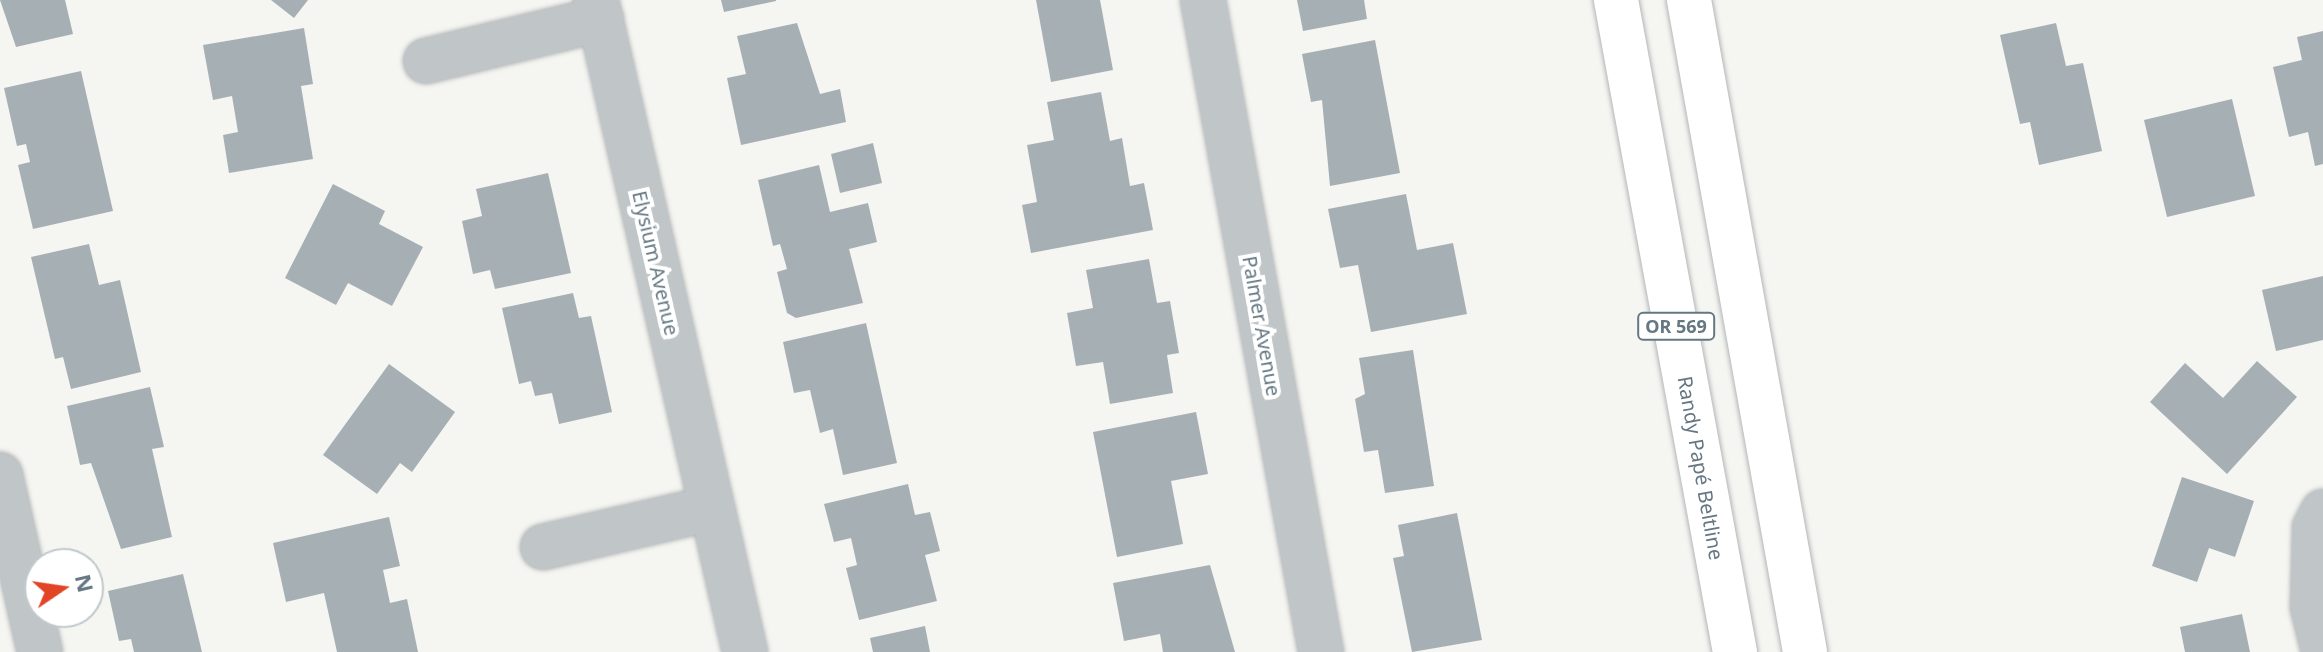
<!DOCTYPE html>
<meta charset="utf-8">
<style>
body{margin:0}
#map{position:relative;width:2323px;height:652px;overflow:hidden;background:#f5f5f1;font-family:"Noto Sans",sans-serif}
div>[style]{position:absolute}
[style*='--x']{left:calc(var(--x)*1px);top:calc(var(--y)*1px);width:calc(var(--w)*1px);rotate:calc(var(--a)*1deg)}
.building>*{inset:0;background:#a6b0b4}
.roads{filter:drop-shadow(0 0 2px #b3b7b9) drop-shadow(0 0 2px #b3b7b9)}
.minor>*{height:44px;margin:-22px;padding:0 22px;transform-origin:22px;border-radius:22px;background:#c0c5c7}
.highway>*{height:44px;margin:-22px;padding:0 22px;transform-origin:22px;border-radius:22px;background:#fff}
span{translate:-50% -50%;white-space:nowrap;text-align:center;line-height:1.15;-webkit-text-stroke:8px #fff;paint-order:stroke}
.shield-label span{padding:2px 6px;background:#fff;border:2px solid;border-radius:6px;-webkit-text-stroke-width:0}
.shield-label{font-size:18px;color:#647782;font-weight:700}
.street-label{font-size:20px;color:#647782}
.north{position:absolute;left:24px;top:548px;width:80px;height:80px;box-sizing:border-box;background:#fff;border:2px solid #c1c9cd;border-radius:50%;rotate:77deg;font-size:22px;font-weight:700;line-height:32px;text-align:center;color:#647782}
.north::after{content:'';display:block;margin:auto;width:28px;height:36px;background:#e14525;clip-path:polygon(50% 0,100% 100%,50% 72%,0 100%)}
</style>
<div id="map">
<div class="building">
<i style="clip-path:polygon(0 0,65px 0,73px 34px,16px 47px)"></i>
<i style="clip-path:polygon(271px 0,308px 0,294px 18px)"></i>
<i style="clip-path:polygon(721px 0,776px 0,776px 1px,724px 12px)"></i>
<i style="clip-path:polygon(1036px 0,1100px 0,1113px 70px,1051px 82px)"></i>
<i style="clip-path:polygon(1297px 0,1364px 0,1367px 19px,1303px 31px)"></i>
<i style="clip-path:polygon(797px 23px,820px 94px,840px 89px,846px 122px,741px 145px,727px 78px,746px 74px,737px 36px)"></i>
<i style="clip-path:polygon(2056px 23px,2066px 66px,2083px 63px,2102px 151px,2039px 165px,2030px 122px,2020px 124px,2000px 35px)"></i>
<i style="clip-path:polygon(304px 28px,313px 84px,301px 86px,313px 159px,229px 173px,223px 135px,238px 132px,232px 96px,213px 100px,203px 45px)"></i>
<i style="clip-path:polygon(2323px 31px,2323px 164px,2315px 166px,2308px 132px,2289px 137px,2273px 67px,2302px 60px,2297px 37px)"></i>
<i style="clip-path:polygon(1375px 40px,1400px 173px,1330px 186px,1322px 100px,1311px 102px,1302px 54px)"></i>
<i style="clip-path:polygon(81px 71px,113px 211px,33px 229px,18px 165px,30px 162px,26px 144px,17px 146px,4px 88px)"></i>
<i style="clip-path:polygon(1101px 92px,1110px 141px,1122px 138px,1130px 186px,1144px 183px,1153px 230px,1031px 253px,1022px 205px,1037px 202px,1027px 145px,1054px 140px,1047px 102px)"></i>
<i style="clip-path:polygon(2232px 99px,2255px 196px,2167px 217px,2144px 120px)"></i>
<i style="clip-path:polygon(873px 143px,882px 183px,840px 193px,831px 154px)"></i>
<i style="clip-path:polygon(819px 165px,830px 212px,868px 203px,877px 242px,849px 249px,863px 303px,796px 318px,787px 313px,777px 272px,787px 269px,780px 244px,773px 246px,758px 180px)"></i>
<i style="clip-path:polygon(548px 173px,571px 273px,495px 289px,490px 270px,473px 274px,462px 221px,482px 216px,476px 189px)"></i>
<i style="clip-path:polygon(333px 184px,385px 211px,379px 224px,423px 247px,392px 306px,348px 283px,336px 305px,285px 278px)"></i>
<i style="clip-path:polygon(1406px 194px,1417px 250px,1453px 243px,1467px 314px,1371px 332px,1358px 265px,1340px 268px,1328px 209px)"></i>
<i style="clip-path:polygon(89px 244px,99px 285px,120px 280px,141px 372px,71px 389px,63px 357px,55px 359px,31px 257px)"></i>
<i style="clip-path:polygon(1149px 259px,1157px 303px,1170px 301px,1179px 353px,1167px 355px,1173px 393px,1110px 404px,1103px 362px,1076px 366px,1067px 313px,1093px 308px,1086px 270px)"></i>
<i style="clip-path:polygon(2323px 276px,2323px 340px,2276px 351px,2262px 290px)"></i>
<i style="clip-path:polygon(573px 293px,579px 318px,591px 316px,612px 412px,559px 424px,552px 393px,535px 396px,531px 381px,519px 384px,502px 308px)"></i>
<i style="clip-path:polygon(866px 323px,897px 463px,843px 475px,833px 429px,820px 433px,810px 390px,794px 393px,783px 342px)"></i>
<i style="clip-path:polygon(1413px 350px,1434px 486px,1385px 493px,1378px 450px,1364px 452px,1355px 399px,1365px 394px,1359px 358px)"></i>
<i style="clip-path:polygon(2257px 361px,2297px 397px,2227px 474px,2150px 402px,2185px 363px,2223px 398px)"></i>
<i style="clip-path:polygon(389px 364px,455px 412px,412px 472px,400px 463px,377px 494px,323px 455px)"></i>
<i style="clip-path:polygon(150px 387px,164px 447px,152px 449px,172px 537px,121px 549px,91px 463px,80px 465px,67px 406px)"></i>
<i style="clip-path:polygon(1196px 412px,1208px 474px,1171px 481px,1183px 544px,1117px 557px,1093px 432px)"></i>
<i style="clip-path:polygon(2182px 477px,2254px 501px,2235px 557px,2209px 548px,2197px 582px,2152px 566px)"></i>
<i style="clip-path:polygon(908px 484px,915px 515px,930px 512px,940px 551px,925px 555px,937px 601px,859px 620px,846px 568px,857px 565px,851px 538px,834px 542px,824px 504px)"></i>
<i style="clip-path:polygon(1457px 513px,1482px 640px,1412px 652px,1393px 558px,1404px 556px,1398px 525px)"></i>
<i style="clip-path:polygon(389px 517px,400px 566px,383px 570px,390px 603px,407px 599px,418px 652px,337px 652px,324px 593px,286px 602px,273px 543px)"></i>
<i style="clip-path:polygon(1210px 565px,1235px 652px,1163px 652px,1160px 634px,1124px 641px,1113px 583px)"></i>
<i style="clip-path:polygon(183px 574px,202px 652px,134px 652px,131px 639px,119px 641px,108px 591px)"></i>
<i style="clip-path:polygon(2242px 614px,2250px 652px,2185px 652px,2180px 627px)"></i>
<i style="clip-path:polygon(925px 626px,930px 652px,873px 652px,870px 638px)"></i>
</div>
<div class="roads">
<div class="minor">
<i style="--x:596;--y:0;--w:669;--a:77.13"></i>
<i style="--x:1203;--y:0;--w:663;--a:79.74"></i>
<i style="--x:426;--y:61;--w:180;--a:-13.5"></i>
<i style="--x:0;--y:475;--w:181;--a:77.3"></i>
<i style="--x:2323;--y:512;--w:18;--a:117"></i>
<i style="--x:2315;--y:528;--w:79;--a:91.5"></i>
<i style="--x:2313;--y:607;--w:42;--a:76.3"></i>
<i style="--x:543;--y:547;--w:173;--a:-13"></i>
</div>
<div class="highway">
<i style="--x:1616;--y:0;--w:663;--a:79.66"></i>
<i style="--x:1689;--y:0;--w:662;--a:79.91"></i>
</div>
</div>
<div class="shield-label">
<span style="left:1676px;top:326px">OR 569</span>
</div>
<div class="street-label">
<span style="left:656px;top:263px;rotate:77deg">Elysium Avenue</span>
<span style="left:1262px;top:326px;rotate:80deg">Palmer Avenue</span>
<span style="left:1701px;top:468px;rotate:80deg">Randy Papé Beltline</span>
</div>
<div class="north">N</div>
</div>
